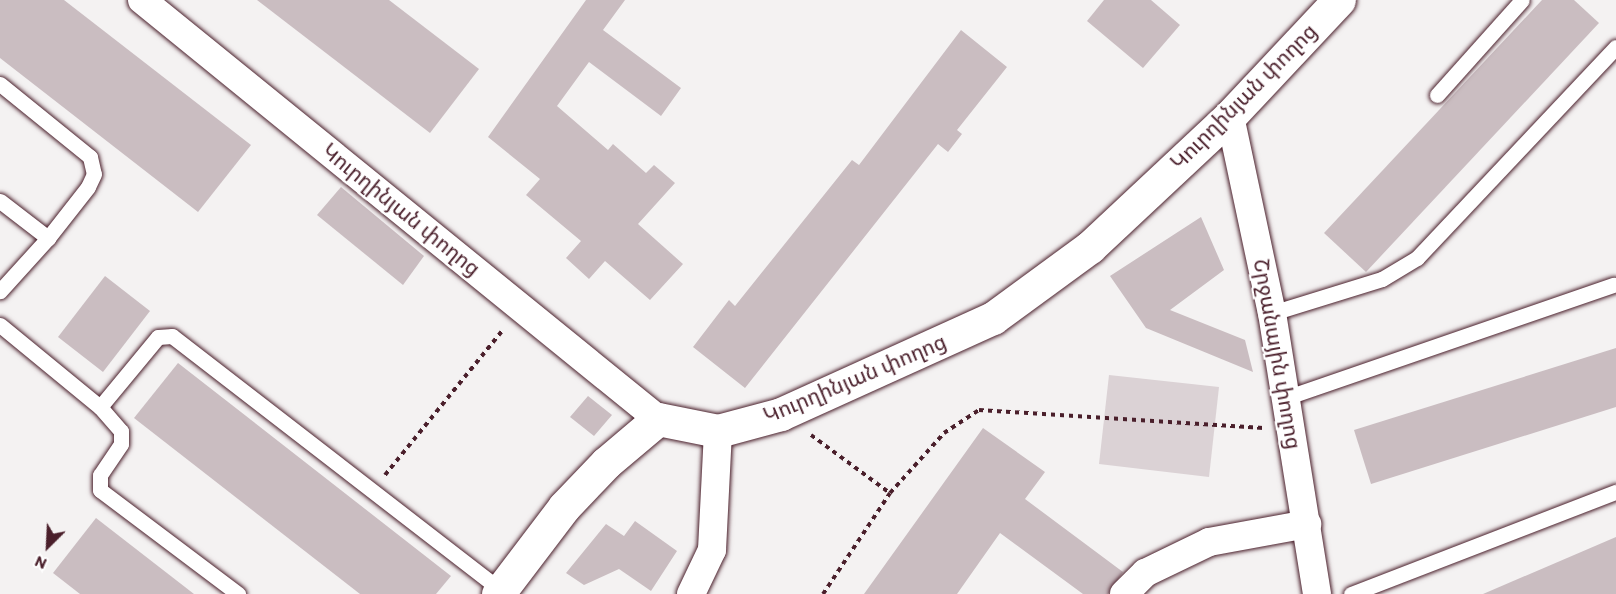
<!DOCTYPE html>
<meta charset="utf-8">
<style>
body{margin:0}
#map{position:relative;width:1616px;height:594px;overflow:hidden;background:#f4f2f2;font-family:Itim,"Noto Sans Armenian",sans-serif}
div>[style]{position:absolute}
[style*='--x']{left:calc(var(--x)*1px);top:calc(var(--y)*1px);width:calc(var(--w)*1px);rotate:calc(var(--a)*1deg)}
.green>*{inset:0;background:#dbd2d5}
.building>*{inset:0;background:#cabdc1}
.path>*{height:4px;margin-top:-2px;transform-origin:0;background:repeating-linear-gradient(90deg,#4a1f2b 0 4.5px,transparent 0 9px)}
.roads{filter:drop-shadow(0 0 2px #4a1f2b) drop-shadow(0 0 2px #4a1f2b)}
.service>*{height:15px;margin:-7.5px;padding:0 7.5px;transform-origin:7.5px;border-radius:7.5px;background:#fff}
.minor>*{height:28px;margin:-14px;padding:0 14px;transform-origin:14px;border-radius:14px;background:#fff}
.tertiary>*{height:33px;margin:-16.5px;padding:0 16.5px;transform-origin:16.5px;border-radius:16.5px;background:#fff}
span{translate:-50% -50%;white-space:nowrap;text-align:center;line-height:1.15;-webkit-text-stroke:4.5px #fff;paint-order:stroke}
.street-label{font-size:21px;color:#4a1f2b}
.north{position:absolute;left:18px;top:516px;width:60px;height:60px;-webkit-text-stroke:4px #fff;paint-order:stroke;rotate:204deg;font-size:16px;font-weight:700;line-height:24px;text-align:center;color:#4a1f2b}
.north::after{content:'';display:block;margin:auto;width:21px;height:27px;background:#4a1f2b;clip-path:polygon(50% 0,100% 100%,50% 72%,0 100%)}
</style>
<div id="map">
<div class="green">
<i style="clip-path:polygon(1109px 375px,1219px 387px,1209px 477px,1099px 464px)"></i>
</div>
<div class="building">
<i style="clip-path:polygon(0 0,64px 0,251px 145px,198px 212px,0 58px)"></i>
<i style="clip-path:polygon(257px 0,389px 0,479px 69px,430px 133px)"></i>
<i style="clip-path:polygon(586px 0,625px 0,603px 30px,681px 88px,661px 116px,589px 62px,557px 106px,608px 150px,613px 144px,646px 173px,654px 165px,675px 183px,638px 224px,683px 264px,650px 300px,605px 261px,589px 279px,566px 258px,581px 241px,526px 195px,540px 179px,488px 137px)"></i>
<i style="clip-path:polygon(1104px 0,1151px 0,1180px 25px,1143px 68px,1087px 21px)"></i>
<i style="clip-path:polygon(1542px 0,1574px 0,1599px 23px,1366px 272px,1324px 233px)"></i>
<i style="clip-path:polygon(961px 30px,1007px 67px,957px 130px,962px 134px,948px 152px,938px 144px,745px 388px,693px 347px,729px 300px,735px 306px,852px 160px,859px 165px)"></i>
<i style="clip-path:polygon(341px 187px,424px 256px,403px 285px,317px 215px)"></i>
<i style="clip-path:polygon(1201px 217px,1224px 270px,1170px 310px,1245px 340px,1253px 372px,1146px 328px,1110px 276px)"></i>
<i style="clip-path:polygon(105px 276px,150px 311px,103px 372px,58px 337px)"></i>
<i style="clip-path:polygon(1616px 348px,1616px 407px,1371px 484px,1354px 430px)"></i>
<i style="clip-path:polygon(178px 363px,451px 576px,436px 594px,360px 594px,134px 418px)"></i>
<i style="clip-path:polygon(588px 396px,612px 415px,594px 436px,570px 417px)"></i>
<i style="clip-path:polygon(983px 428px,1045px 472px,1025px 499px,1123px 572px,1108px 594px,1083px 594px,1000px 533px,957px 594px,864px 594px)"></i>
<i style="clip-path:polygon(96px 518px,194px 594px,80px 594px,53px 573px)"></i>
<i style="clip-path:polygon(635px 521px,677px 551px,651px 591px,619px 569px,584px 585px,566px 573px,606px 524px,624px 536px)"></i>
<i style="clip-path:polygon(1616px 537px,1616px 594px,1483px 594px)"></i>
</div>
<div class="path">
<i style="--x:811;--y:435;--w:98;--a:36.3"></i>
<i style="--x:890;--y:493;--w:81;--a:-48"></i>
<i style="--x:944;--y:433;--w:42;--a:-33.3"></i>
<i style="--x:979;--y:410;--w:285;--a:3.6"></i>
<i style="--x:385;--y:475;--w:187;--a:-50.9"></i>
<i style="--x:823;--y:594;--w:121;--a:-56.4"></i>
</div>
<div class="roads">
<div class="service">
<i style="--x:0;--y:84;--w:116;--a:39"></i>
<i style="--x:90;--y:157;--w:17;--a:77"></i>
<i style="--x:94;--y:174;--w:14;--a:115"></i>
<i style="--x:88;--y:187;--w:65;--a:128.1"></i>
<i style="--x:1437;--y:95;--w:127;--a:-48.2"></i>
<i style="--x:0;--y:201;--w:61;--a:37.6"></i>
<i style="--x:48;--y:238;--w:72;--a:132.2"></i>
<i style="--x:1272;--y:313;--w:115;--a:-17.2"></i>
<i style="--x:1382;--y:279;--w:41;--a:-31"></i>
<i style="--x:1417;--y:258;--w:290;--a:-46.7"></i>
<i style="--x:0;--y:325;--w:129;--a:39.4"></i>
<i style="--x:100;--y:407;--w:32;--a:49"></i>
<i style="--x:121;--y:431;--w:13;--a:90"></i>
<i style="--x:121;--y:444;--w:37;--a:124"></i>
<i style="--x:100;--y:475;--w:15;--a:90"></i>
<i style="--x:100;--y:490;--w:173;--a:37"></i>
<i style="--x:1285;--y:398;--w:348;--a:-19"></i>
<i style="--x:100;--y:407;--w:91;--a:-50.4"></i>
<i style="--x:158;--y:337;--w:14;--a:-4"></i>
<i style="--x:172;--y:336;--w:416;--a:37.7"></i>
<i style="--x:1351;--y:594;--w:284;--a:-21.1"></i>
</div>
<div class="minor">
<i style="--x:142;--y:0;--w:665;--a:39.08"></i>
<i style="--x:1230;--y:116;--w:201;--a:78"></i>
<i style="--x:1272;--y:313;--w:285;--a:80.9"></i>
<i style="--x:691;--y:594;--w:49;--a:-64.5"></i>
<i style="--x:712;--y:550;--w:119;--a:-87.1"></i>
<i style="--x:1124;--y:594;--w:30;--a:-45"></i>
<i style="--x:1145;--y:573;--w:71;--a:-25.8"></i>
<i style="--x:1209;--y:542;--w:100;--a:-10.4"></i>
</div>
<div class="tertiary">
<i style="--x:498;--y:594;--w:109;--a:-52.8"></i>
<i style="--x:564;--y:507;--w:61;--a:-46.3"></i>
<i style="--x:606;--y:463;--w:68;--a:-40.2"></i>
<i style="--x:658;--y:419;--w:61;--a:11.3"></i>
<i style="--x:718;--y:431;--w:65;--a:-15.1"></i>
<i style="--x:781;--y:414;--w:233;--a:-24.4"></i>
<i style="--x:993;--y:318;--w:120;--a:-36.2"></i>
<i style="--x:1090;--y:247;--w:192;--a:-43.1"></i>
<i style="--x:1230;--y:116;--w:159;--a:-46.8"></i>
</div>
</div>
<div class="street-label">
<span style="left:1244px;top:97px;rotate:-45deg">Կուրղինյան փողոց</span>
<span style="left:401px;top:210px;rotate:39deg">Կուրղինյան փողոց</span>
<span style="left:1277px;top:354px;rotate:80deg">Շրջանային փողոց</span>
<span style="left:855px;top:379px;rotate:-23deg">Կուրղինյան փողոց</span>
</div>
<div class="north">N</div>
</div>
